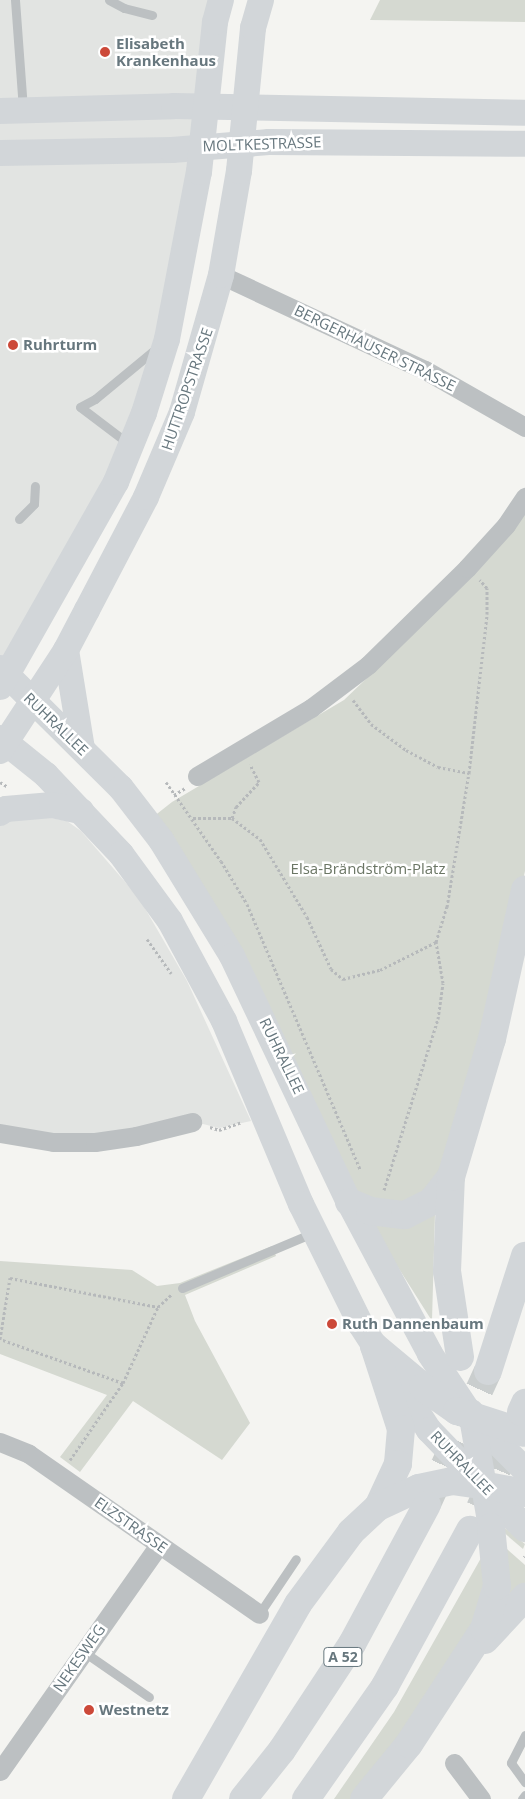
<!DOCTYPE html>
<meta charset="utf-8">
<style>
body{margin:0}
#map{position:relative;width:525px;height:1799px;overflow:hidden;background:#f4f4f1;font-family:"Open Sans",sans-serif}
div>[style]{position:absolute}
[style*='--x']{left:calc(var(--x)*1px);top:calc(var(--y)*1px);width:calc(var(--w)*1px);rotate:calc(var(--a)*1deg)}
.built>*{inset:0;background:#e2e4e2}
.green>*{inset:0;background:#d5d9d1}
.highway-tunnel>*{height:28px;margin-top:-14px;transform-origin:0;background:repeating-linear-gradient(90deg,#cacece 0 28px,transparent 0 42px)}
.path>*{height:3px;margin-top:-1.5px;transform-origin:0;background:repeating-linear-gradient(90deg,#b6b9bb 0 2.5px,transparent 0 5px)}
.lane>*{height:9px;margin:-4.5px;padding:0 4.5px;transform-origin:4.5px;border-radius:4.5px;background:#bcc0c2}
.street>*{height:19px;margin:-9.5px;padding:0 9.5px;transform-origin:9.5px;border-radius:9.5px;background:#bcc0c2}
.secondary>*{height:26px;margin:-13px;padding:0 13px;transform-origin:13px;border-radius:13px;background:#d2d6d9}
.primary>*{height:28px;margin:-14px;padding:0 14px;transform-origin:14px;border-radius:14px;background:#d2d6d9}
.highway>*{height:28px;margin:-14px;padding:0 14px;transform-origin:14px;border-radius:14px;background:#d2d6d9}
.dots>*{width:14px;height:14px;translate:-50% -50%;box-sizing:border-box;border:2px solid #fff;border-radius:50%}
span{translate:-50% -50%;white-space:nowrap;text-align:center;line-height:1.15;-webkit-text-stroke:5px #fff;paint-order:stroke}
.shield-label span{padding:1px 4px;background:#fff;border:1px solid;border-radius:4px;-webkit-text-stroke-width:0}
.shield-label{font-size:14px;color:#67777e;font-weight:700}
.poi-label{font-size:15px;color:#67777e;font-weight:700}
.left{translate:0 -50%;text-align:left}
.street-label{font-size:15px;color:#67777e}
.park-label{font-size:15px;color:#6b7665}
</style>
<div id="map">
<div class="built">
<i style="clip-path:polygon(0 0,219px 0,202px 145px,0 150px)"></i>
<i style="clip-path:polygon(201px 147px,143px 412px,0 667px,0 154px)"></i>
<i style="clip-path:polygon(24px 813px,67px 821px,81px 831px,139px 898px,187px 981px,251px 1121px,219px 1128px,191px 1121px,136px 1135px,0 1132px,0 821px)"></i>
</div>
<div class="green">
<i style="clip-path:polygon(380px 0,525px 0,525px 22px,370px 20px)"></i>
<i style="clip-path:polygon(525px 500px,525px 871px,484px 1057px,436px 1178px,432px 1321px,346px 1185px,153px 817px,172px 802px,344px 700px,415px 632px)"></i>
<i style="clip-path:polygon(272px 1246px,276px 1256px,185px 1295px,195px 1321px,250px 1423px,222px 1460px,133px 1401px,80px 1472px,60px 1457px,107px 1395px,0 1354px,0 1261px,132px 1270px,157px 1286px,180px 1283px)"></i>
<i style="clip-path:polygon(505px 1528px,525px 1544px,523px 1549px,502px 1531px)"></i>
<i style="clip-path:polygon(507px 1549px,525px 1565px,525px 1583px,510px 1594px,507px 1593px)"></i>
<i style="clip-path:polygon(481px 1558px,485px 1597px,452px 1663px,352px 1799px,334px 1799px,394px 1712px)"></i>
</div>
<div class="highway-tunnel">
<i style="--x:427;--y:1504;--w:146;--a:-65.4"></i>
<i style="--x:480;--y:1508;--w:87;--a:-66.4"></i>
</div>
<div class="path">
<i style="--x:353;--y:700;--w:30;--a:53"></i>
<i style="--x:371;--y:724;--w:44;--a:36.6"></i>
<i style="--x:406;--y:750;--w:36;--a:28"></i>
<i style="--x:438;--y:767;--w:32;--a:11"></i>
<i style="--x:0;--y:782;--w:9;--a:32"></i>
<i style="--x:166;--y:782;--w:96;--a:55.2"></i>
<i style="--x:221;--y:861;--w:50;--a:58.8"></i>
<i style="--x:247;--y:904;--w:288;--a:66.9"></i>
<i style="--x:174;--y:795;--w:13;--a:-32"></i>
<i style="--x:193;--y:818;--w:39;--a:0"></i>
<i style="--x:232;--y:818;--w:35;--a:37"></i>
<i style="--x:260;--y:839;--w:91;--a:58.9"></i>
<i style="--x:307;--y:917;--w:57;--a:65.2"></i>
<i style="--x:331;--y:969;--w:16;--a:40"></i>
<i style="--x:343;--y:979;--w:38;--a:-14"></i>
<i style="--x:380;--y:970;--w:63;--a:-26.6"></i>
<i style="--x:436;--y:942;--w:37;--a:-73"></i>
<i style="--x:447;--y:907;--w:136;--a:-80.7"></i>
<i style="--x:469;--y:773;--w:160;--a:-83.5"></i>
<i style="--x:487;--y:614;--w:26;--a:-90"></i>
<i style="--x:487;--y:588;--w:11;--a:-131"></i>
<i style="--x:232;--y:818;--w:12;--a:-70"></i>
<i style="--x:236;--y:807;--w:34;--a:-47"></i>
<i style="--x:259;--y:782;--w:20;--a:-117"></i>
<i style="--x:147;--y:939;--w:42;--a:54.8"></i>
<i style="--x:210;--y:1127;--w:9;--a:18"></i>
<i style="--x:219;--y:1130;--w:24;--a:-19"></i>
<i style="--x:384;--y:1190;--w:179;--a:-72.5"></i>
<i style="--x:438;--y:1019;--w:36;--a:-82"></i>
<i style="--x:443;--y:983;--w:42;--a:-99.7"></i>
<i style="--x:123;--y:1383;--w:84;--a:-65.3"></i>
<i style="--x:158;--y:1307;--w:18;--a:-43"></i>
<i style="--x:70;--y:1460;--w:93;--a:-55.5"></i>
<i style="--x:123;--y:1383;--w:131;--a:-160.3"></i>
<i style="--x:0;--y:1339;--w:62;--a:-80.7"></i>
<i style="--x:10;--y:1278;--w:151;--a:11.1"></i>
<i style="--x:524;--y:1557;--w:1;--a:-45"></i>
</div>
<div class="lane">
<i style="--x:15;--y:0;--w:109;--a:85.8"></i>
<i style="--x:109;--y:0;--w:17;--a:28"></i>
<i style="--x:124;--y:8;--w:29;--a:14"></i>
<i style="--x:129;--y:444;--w:61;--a:-142.9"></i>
<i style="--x:80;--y:407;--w:17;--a:-28"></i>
<i style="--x:95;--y:399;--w:82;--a:-39.5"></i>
<i style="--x:19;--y:519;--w:21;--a:-45"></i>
<i style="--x:34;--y:504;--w:18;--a:-87"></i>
<i style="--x:182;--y:1288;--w:142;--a:-22.8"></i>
<i style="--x:259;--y:1614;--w:66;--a:-56.1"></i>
<i style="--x:84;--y:1652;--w:79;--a:34.7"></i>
<i style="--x:525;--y:1735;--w:31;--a:117"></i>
<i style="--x:511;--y:1763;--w:24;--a:54"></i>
<i style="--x:522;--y:1799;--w:5;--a:-53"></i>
</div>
<div class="street">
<i style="--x:221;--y:275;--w:225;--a:25"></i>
<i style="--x:425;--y:370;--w:115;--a:29.7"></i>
<i style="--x:197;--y:776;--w:133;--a:-30.8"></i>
<i style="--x:311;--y:708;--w:71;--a:-37"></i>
<i style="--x:368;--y:665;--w:139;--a:-44.4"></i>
<i style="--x:467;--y:568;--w:58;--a:-47.8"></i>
<i style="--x:506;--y:525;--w:34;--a:-56"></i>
<i style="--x:0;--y:1133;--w:54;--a:9.6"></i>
<i style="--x:53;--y:1142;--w:42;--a:0"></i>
<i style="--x:95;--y:1142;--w:41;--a:-8.3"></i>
<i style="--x:136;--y:1136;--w:58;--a:-14"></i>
<i style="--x:0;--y:1442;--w:31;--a:22"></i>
<i style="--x:29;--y:1454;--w:280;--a:34.8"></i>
<i style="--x:454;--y:1763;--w:45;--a:53.1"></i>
<i style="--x:0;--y:1771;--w:276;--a:-54.9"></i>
</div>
<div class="secondary">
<i style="--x:0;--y:111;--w:174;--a:-1.6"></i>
<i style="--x:174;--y:106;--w:351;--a:1.1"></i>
<i style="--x:0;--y:153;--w:172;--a:-1"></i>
<i style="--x:172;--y:150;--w:97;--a:-4.7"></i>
<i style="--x:269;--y:142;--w:256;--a:0.4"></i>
<i style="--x:66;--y:650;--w:100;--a:80.8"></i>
<i style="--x:0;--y:668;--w:170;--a:44.8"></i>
<i style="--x:121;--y:788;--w:66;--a:52.4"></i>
<i style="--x:161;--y:840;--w:136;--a:58.5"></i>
<i style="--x:232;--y:956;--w:272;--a:64.6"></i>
<i style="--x:349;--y:1202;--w:172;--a:61.9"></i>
<i style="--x:430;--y:1354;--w:76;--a:56.3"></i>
<i style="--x:472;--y:1417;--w:75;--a:45"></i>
<i style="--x:0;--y:687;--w:236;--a:-60.5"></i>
<i style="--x:116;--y:482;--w:74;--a:-67.9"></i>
<i style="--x:144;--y:413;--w:77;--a:-72.7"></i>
<i style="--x:167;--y:339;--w:170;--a:-79.2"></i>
<i style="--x:199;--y:172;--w:151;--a:-83.9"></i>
<i style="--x:215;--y:22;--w:23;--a:-75"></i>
<i style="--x:0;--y:738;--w:59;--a:38.8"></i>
<i style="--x:46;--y:775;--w:109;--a:46.5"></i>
<i style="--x:121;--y:854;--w:83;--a:53.8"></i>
<i style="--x:170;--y:921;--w:114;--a:61.6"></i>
<i style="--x:224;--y:1021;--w:199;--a:67.2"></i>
<i style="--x:301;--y:1204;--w:135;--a:63.6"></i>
<i style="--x:361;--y:1325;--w:125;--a:57.1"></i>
<i style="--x:429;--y:1430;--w:76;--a:46.1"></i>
<i style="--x:0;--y:751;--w:121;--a:-56.8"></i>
<i style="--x:66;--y:650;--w:45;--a:-62.3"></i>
<i style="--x:87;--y:610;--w:127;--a:-62.4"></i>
<i style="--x:146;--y:497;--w:92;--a:-67"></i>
<i style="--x:182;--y:412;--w:142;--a:-74.1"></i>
<i style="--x:221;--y:275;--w:106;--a:-80.2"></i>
<i style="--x:239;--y:171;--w:144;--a:-84.4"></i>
<i style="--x:253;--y:28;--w:29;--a:-74"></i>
<i style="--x:0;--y:813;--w:7;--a:-34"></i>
<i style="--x:6;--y:809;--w:46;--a:-5"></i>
<i style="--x:52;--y:805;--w:30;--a:12"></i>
<i style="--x:471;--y:1412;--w:117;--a:80.1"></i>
</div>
<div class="primary">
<i style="--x:482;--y:1485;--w:61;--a:45"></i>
<i style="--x:482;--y:1485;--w:44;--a:10.5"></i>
</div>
<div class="highway">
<i style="--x:349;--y:1202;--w:23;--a:23"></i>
<i style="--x:370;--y:1211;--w:35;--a:7"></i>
<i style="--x:405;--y:1215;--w:30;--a:-27"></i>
<i style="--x:432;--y:1201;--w:31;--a:-52"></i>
<i style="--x:374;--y:1346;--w:64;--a:39.9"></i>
<i style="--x:423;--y:1387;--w:42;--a:35.2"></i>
<i style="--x:457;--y:1411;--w:71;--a:17.9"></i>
<i style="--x:374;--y:1346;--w:87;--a:72"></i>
<i style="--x:401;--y:1429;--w:35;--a:95"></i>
<i style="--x:398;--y:1464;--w:47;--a:114.9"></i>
<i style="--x:460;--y:1357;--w:87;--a:-98.6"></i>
<i style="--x:447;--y:1271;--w:94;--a:-87.6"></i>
<i style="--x:451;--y:1177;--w:144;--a:-73.5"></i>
<i style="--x:492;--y:1039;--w:153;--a:-77.5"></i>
<i style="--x:488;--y:1371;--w:121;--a:-72.2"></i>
<i style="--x:521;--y:1412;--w:10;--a:-66"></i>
<i style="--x:485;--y:1640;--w:59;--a:-47.1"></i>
<i style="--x:186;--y:1799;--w:225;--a:-60.1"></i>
<i style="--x:298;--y:1604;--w:89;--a:-53.6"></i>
<i style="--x:351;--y:1532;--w:37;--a:-43"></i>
<i style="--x:378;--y:1507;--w:45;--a:-24.9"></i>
<i style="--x:419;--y:1488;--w:34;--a:-12"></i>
<i style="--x:452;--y:1481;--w:30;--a:8"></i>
<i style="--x:243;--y:1799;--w:63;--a:-51.5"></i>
<i style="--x:282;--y:1750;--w:127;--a:-56.6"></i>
<i style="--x:352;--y:1644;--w:158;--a:-61.7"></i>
<i style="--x:306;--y:1799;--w:138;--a:-55"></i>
<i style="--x:385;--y:1686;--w:178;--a:-61.4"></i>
<i style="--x:364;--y:1799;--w:71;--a:-50.7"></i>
<i style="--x:409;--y:1744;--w:137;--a:-56.9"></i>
<i style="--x:484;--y:1629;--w:45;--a:-73.2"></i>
<i style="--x:497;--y:1586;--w:59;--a:-95.8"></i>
</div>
<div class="dots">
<i style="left:105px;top:52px;background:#cc4939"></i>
<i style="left:13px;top:345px;background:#cc4939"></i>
<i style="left:332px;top:1324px;background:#cc4939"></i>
<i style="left:89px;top:1710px;background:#cc4939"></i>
</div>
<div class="shield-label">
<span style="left:343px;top:1657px">A 52</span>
</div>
<div class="poi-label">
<span class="left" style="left:116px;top:52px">Elisabeth<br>Krankenhaus</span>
<span class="left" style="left:23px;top:345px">Ruhrturm</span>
<span class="left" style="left:342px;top:1324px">Ruth Dannenbaum</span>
<span class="left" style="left:99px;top:1710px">Westnetz</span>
</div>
<div class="street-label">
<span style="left:262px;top:144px;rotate:-2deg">MOLTKESTRASSE</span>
<span style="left:375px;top:348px;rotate:26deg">BERGERHAUSER STRASSE</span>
<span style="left:187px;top:389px;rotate:-71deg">HUTTROPSTRASSE</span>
<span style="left:56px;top:724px;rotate:44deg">RUHRALLEE</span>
<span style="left:282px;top:1056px;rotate:64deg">RUHRALLEE</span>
<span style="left:462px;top:1463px;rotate:46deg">RUHRALLEE</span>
<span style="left:131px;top:1525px;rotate:35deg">ELZSTRASSE</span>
<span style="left:79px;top:1658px;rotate:-55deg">NEKESWEG</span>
</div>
<div class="park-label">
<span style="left:368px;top:869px">Elsa-Brändström-Platz</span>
</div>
</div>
